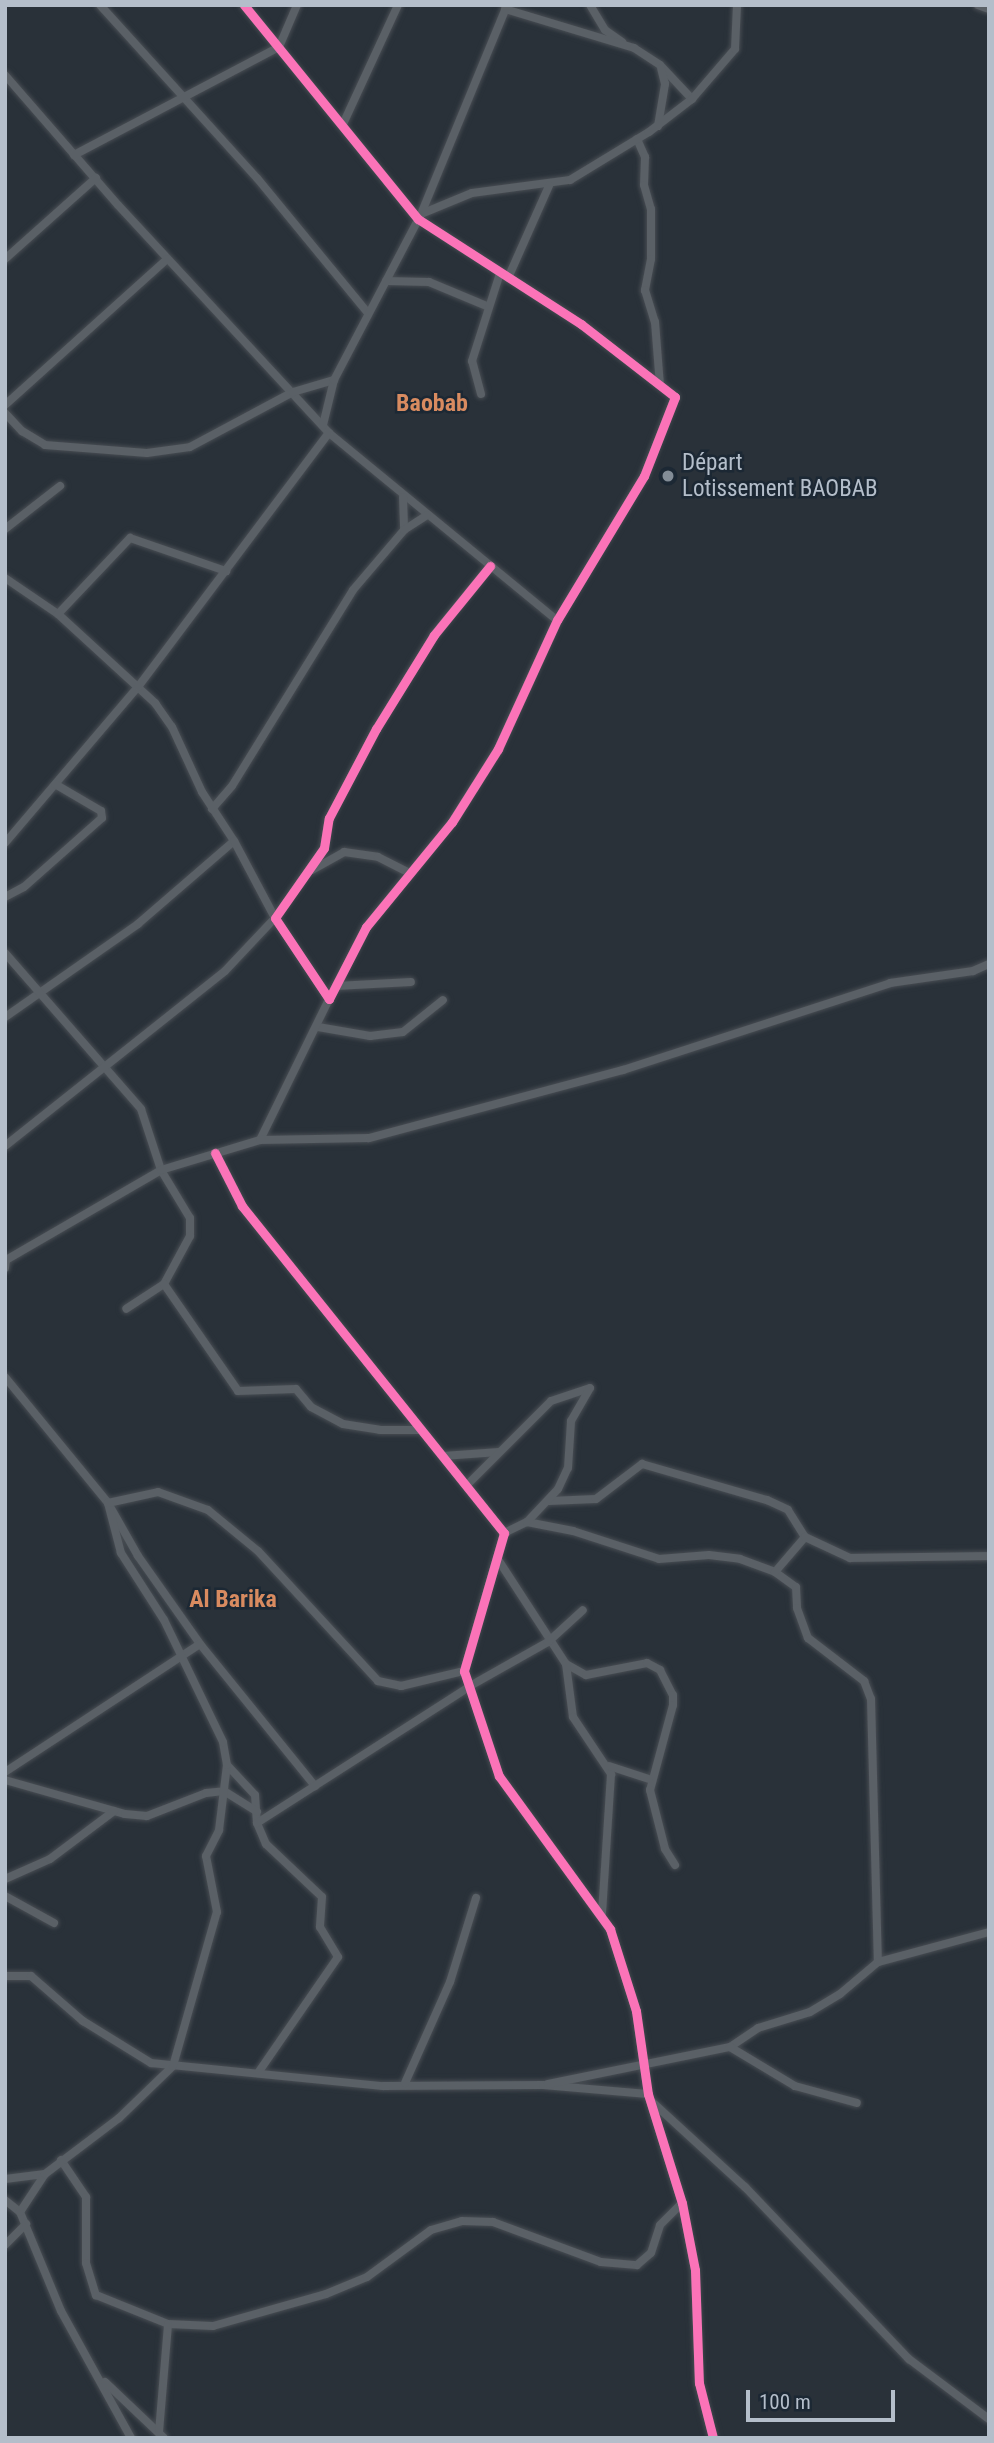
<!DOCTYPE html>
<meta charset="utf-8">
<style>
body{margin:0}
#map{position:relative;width:994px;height:2443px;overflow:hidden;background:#293139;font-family:"Roboto Condensed",sans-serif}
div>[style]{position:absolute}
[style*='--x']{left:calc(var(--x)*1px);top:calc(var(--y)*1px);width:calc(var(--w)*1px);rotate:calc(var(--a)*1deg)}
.roads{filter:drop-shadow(0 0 2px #484d53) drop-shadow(0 0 2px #484d53)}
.minor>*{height:8px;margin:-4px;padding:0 4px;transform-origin:4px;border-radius:4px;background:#5a6066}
.cycleway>*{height:9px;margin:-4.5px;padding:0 4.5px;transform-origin:4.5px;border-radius:4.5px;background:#fb73b8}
.dots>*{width:19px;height:19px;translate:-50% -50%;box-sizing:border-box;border:4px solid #1c2834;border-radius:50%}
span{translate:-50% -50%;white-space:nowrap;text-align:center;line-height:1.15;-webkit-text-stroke:5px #1c2834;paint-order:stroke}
.poi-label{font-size:23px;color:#b4beca}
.left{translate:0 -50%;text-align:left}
.neighbourhood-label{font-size:24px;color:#d88b60;font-weight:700}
.frame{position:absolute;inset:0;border:7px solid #b4beca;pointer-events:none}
.scale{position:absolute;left:746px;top:2390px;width:149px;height:32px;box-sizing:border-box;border:4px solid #b4beca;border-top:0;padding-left:9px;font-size:21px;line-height:24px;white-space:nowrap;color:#b4beca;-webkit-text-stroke:5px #1c2834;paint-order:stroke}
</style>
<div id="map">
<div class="roads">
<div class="minor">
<i style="--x:100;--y:5;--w:234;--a:47.8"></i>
<i style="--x:257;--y:178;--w:175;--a:50.6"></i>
<i style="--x:244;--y:5;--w:276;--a:50.9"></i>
<i style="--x:418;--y:219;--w:194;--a:32.8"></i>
<i style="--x:581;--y:324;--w:119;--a:37.8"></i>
<i style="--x:675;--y:397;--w:85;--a:111.4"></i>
<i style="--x:644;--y:476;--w:168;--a:121.1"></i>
<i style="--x:557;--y:620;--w:142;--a:114.6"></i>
<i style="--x:498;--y:749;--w:86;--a:122.2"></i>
<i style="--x:452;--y:822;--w:136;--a:129.3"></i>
<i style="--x:366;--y:927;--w:81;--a:117.2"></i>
<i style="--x:329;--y:999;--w:97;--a:-123.7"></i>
<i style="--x:275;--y:918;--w:85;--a:-55"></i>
<i style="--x:324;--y:848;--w:30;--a:-81"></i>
<i style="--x:329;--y:818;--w:101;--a:-62.2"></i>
<i style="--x:376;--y:729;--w:110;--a:-58.3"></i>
<i style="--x:434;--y:635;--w:89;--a:-50.9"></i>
<i style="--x:590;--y:5;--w:29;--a:59"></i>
<i style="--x:605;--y:30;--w:21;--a:35"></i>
<i style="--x:978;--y:5;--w:12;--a:20"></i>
<i style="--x:505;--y:9;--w:135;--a:16.8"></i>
<i style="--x:634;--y:48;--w:31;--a:33"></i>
<i style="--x:660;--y:65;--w:47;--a:46.7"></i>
<i style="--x:5;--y:75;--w:172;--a:49"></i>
<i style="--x:118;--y:205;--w:311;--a:47.2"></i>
<i style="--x:329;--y:433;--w:295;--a:39.4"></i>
<i style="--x:343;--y:124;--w:131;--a:-65.2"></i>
<i style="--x:658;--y:126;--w:43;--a:-80.5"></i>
<i style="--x:665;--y:84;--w:16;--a:-104"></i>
<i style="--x:637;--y:139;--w:20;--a:66"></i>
<i style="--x:645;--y:157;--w:28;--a:92"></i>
<i style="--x:644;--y:185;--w:25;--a:74"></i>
<i style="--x:651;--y:209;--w:50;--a:90"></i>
<i style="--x:651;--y:259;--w:32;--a:101"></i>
<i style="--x:645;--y:290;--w:34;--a:73"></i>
<i style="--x:655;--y:322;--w:63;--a:85.5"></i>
<i style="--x:74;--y:155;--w:232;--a:-27.8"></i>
<i style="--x:279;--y:47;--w:46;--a:-66.8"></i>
<i style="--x:421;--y:214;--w:55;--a:-22.4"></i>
<i style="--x:472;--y:193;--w:99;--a:-7.6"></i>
<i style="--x:570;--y:180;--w:92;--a:-31.3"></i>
<i style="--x:649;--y:132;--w:54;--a:-37.5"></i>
<i style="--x:692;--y:99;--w:66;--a:-49.3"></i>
<i style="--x:735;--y:49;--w:44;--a:-87.4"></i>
<i style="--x:5;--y:259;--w:122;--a:-41.7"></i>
<i style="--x:508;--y:278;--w:101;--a:-66"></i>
<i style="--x:386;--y:281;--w:43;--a:1.3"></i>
<i style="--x:429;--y:282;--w:65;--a:22.6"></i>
<i style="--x:481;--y:394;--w:34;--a:-105"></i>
<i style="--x:472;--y:361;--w:92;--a:-72.3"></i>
<i style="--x:5;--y:405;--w:218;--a:-42"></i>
<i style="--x:5;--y:413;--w:25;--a:47"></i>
<i style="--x:22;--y:431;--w:27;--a:31"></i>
<i style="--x:45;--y:445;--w:102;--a:4.5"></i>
<i style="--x:147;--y:453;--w:43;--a:-7.9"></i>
<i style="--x:190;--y:447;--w:117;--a:-28.1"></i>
<i style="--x:293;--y:392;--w:43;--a:-16.3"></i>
<i style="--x:323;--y:425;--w:46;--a:-76.3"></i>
<i style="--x:334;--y:380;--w:187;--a:-62.3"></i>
<i style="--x:421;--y:214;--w:226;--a:-67.6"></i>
<i style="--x:403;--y:497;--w:33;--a:88"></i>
<i style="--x:5;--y:529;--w:70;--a:-38"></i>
<i style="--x:5;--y:578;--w:64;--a:34.2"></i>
<i style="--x:58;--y:614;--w:132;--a:42.5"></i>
<i style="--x:155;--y:703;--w:29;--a:55"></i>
<i style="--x:172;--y:727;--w:72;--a:65.2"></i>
<i style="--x:202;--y:792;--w:59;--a:56.9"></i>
<i style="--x:234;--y:841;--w:127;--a:139.2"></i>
<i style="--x:138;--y:924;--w:162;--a:145"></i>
<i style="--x:58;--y:614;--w:105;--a:-46.5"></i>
<i style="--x:130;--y:538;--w:102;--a:19"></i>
<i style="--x:212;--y:809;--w:30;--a:-49"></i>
<i style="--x:232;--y:786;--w:230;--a:-58.3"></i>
<i style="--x:353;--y:590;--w:79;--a:-49.6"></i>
<i style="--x:404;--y:530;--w:27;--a:-33"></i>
<i style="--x:5;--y:843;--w:205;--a:-49.6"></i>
<i style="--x:138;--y:687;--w:318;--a:-53.1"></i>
<i style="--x:312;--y:870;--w:37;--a:-29"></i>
<i style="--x:344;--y:852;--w:34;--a:8"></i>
<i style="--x:378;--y:857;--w:34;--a:27"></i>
<i style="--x:5;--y:897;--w:21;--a:-28"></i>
<i style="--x:24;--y:887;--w:104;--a:-41.5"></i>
<i style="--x:102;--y:818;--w:7;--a:-98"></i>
<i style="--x:101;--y:811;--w:53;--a:-149.6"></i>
<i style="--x:5;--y:953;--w:207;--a:48.9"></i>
<i style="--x:141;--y:1109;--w:64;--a:71.8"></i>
<i style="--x:161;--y:1170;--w:56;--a:58.9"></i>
<i style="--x:190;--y:1218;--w:18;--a:90"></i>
<i style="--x:190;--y:1236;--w:55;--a:118.4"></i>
<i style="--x:164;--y:1284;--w:45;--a:146.7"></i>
<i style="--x:336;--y:986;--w:75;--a:-3.1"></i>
<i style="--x:318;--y:1027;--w:53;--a:9.8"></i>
<i style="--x:370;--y:1036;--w:33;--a:-7"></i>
<i style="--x:403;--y:1032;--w:51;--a:-38.7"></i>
<i style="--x:260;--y:1140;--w:157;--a:-63.9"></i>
<i style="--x:5;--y:1146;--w:281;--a:-38.5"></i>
<i style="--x:225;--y:971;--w:73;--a:-46.7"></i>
<i style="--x:275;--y:918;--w:87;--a:-118"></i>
<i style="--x:215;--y:1153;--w:59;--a:63"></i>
<i style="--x:242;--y:1206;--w:419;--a:51.3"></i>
<i style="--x:504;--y:1533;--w:144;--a:106.2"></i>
<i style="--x:464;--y:1671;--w:111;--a:71.6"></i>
<i style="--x:499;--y:1776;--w:189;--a:54"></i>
<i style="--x:610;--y:1929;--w:86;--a:72.4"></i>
<i style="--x:636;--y:2011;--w:84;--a:81.8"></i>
<i style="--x:648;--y:2094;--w:114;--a:72.7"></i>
<i style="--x:682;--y:2203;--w:68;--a:79"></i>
<i style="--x:695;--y:2270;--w:113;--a:88"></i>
<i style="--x:699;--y:2383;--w:57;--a:75.7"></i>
<i style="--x:5;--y:1268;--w:8;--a:-83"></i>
<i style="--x:6;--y:1260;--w:179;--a:-30.1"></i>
<i style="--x:161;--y:1170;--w:103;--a:-16.9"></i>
<i style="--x:260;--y:1140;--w:109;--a:-1.1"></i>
<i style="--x:369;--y:1138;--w:263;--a:-15"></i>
<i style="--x:623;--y:1070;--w:281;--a:-18"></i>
<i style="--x:890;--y:983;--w:84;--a:-8.2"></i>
<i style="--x:973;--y:971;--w:17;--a:-24"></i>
<i style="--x:164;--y:1284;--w:130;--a:55.3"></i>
<i style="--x:238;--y:1391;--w:58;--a:-2"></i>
<i style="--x:296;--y:1389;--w:23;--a:50"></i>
<i style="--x:311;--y:1407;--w:36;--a:28"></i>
<i style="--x:343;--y:1424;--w:37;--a:9"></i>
<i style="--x:380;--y:1430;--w:39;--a:0"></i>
<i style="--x:5;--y:1377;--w:163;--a:50.7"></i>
<i style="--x:108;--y:1503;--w:61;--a:60.5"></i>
<i style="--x:138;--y:1556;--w:108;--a:54.8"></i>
<i style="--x:200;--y:1644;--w:183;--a:51"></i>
<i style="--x:443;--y:1456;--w:56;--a:-4.1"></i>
<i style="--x:468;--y:1484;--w:117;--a:-45"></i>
<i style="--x:551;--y:1401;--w:41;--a:-18.4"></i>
<i style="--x:549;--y:1501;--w:47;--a:-2.4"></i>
<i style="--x:596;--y:1499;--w:58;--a:-37.3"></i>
<i style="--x:642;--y:1464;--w:130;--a:16.1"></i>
<i style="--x:767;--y:1500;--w:23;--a:25"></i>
<i style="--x:788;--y:1510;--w:32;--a:58"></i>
<i style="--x:527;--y:1522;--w:47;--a:11.1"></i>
<i style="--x:573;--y:1531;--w:90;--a:18"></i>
<i style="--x:659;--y:1559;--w:50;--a:-4.6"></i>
<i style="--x:709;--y:1555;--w:31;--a:7"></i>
<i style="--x:740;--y:1559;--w:37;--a:20"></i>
<i style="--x:775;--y:1572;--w:26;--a:36"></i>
<i style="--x:796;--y:1587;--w:21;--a:87"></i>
<i style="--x:797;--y:1608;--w:32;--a:70"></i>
<i style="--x:808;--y:1638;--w:71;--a:37.5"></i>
<i style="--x:864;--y:1681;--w:19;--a:69"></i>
<i style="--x:871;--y:1699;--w:263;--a:88.5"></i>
<i style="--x:504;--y:1533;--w:25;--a:-26"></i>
<i style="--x:527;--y:1522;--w:45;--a:-46.8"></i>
<i style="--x:558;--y:1489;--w:23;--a:-65"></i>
<i style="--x:568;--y:1468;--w:47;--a:-86.3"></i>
<i style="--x:571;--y:1421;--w:38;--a:-60"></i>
<i style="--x:499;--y:1561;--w:123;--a:57"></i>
<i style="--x:566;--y:1664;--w:23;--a:29"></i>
<i style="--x:586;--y:1675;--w:62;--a:-11.1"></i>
<i style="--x:647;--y:1663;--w:15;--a:28"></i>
<i style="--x:660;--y:1670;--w:28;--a:63"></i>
<i style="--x:673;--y:1695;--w:10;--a:90"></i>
<i style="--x:673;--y:1705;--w:88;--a:105.1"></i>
<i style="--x:650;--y:1790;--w:61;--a:75.7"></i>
<i style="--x:665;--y:1849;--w:19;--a:58"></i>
<i style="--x:775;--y:1572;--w:46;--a:-49.4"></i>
<i style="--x:805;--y:1537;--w:50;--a:25"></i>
<i style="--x:850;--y:1558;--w:139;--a:-0.8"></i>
<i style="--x:566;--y:1664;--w:53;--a:82.5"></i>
<i style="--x:573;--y:1717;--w:69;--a:56.3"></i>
<i style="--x:611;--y:1774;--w:139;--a:93.7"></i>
<i style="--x:227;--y:1765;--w:41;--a:47"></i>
<i style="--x:255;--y:1795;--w:28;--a:86"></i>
<i style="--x:257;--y:1823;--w:23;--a:67"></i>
<i style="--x:266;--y:1844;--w:77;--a:43.4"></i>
<i style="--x:322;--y:1897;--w:30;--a:94"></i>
<i style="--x:320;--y:1927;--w:35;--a:59"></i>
<i style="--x:338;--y:1957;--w:141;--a:124.6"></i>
<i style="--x:609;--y:1766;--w:42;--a:18"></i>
<i style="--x:5;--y:1772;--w:233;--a:-33.3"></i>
<i style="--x:5;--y:1780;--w:125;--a:15.8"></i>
<i style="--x:125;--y:1814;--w:22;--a:5"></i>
<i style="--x:147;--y:1816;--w:63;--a:-21.3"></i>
<i style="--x:206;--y:1793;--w:18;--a:-6"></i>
<i style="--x:224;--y:1791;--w:39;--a:32"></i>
<i style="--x:257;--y:1823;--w:253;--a:-32.7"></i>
<i style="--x:470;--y:1686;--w:90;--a:-29.4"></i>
<i style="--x:548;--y:1642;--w:47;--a:-42.4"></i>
<i style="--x:5;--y:1879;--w:49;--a:-24"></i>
<i style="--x:50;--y:1859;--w:80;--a:-36.9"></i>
<i style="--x:5;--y:1896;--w:56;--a:28.9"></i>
<i style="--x:5;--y:1976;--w:26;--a:0"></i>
<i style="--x:31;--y:1976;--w:69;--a:40.9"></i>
<i style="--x:83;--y:2021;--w:80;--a:31.7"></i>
<i style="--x:151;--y:2063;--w:233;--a:5.7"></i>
<i style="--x:383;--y:2086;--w:160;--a:-0.4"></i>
<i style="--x:543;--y:2085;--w:105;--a:4.9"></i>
<i style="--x:730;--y:2047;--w:34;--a:-34"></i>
<i style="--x:758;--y:2028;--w:54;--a:-17.1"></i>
<i style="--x:810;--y:2012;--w:35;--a:-31"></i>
<i style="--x:840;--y:1994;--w:50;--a:-40.1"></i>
<i style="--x:878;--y:1962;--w:115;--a:-15.1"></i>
<i style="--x:405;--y:2083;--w:111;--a:-66"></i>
<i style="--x:450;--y:1982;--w:88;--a:-72.8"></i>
<i style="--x:548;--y:2084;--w:186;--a:-11.5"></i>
<i style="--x:730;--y:2047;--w:76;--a:31"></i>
<i style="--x:795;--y:2086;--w:64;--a:15.3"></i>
<i style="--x:651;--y:2101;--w:127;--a:42.5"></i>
<i style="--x:745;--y:2187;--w:238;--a:46.4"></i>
<i style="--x:909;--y:2359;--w:100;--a:36.9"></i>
<i style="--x:61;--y:2160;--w:45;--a:56"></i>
<i style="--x:86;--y:2197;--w:66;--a:90"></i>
<i style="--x:86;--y:2263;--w:34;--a:73"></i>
<i style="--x:96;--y:2295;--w:78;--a:21.9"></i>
<i style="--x:168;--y:2324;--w:45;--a:2.5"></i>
<i style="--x:213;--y:2326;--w:117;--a:-15.8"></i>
<i style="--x:326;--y:2294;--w:44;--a:-22.5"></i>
<i style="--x:367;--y:2277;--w:79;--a:-36.3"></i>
<i style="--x:431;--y:2230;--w:32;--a:-16"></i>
<i style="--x:462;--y:2221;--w:31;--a:2"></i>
<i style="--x:493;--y:2222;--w:115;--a:20.3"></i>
<i style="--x:601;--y:2262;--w:36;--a:5"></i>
<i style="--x:637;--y:2265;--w:18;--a:-41"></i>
<i style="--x:651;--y:2253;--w:29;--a:-72"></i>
<i style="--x:660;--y:2225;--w:31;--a:-45"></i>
<i style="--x:5;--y:2179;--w:40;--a:-7.1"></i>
<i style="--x:5;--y:2200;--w:19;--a:39"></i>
<i style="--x:20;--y:2212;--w:107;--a:67.5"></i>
<i style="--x:61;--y:2311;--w:145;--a:61.1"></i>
<i style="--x:20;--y:2212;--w:45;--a:-56.7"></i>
<i style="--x:45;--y:2174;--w:93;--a:-37.1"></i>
<i style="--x:119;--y:2118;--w:75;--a:-43.9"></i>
<i style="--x:173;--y:2066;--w:160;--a:-74.1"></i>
<i style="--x:217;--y:1912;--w:57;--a:-101.1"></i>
<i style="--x:206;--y:1856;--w:29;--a:-63"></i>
<i style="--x:219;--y:1830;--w:65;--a:-83"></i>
<i style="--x:227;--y:1765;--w:23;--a:-100"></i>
<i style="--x:223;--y:1742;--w:136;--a:-115.8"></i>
<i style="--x:164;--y:1620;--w:80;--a:-122.7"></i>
<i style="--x:121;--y:1553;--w:52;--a:-104.6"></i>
<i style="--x:108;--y:1503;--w:51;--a:-12.4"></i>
<i style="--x:158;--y:1492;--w:53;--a:19.8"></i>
<i style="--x:208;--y:1510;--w:65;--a:39.4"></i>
<i style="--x:258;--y:1551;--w:177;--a:47.3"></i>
<i style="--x:378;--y:1681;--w:24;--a:12"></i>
<i style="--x:401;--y:1686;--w:65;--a:-13.4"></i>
<i style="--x:5;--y:2245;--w:30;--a:-45"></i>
<i style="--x:105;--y:2382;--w:81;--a:43.5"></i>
<i style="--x:159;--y:2432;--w:108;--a:-85.2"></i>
</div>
</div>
<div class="cycleway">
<i style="--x:244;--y:5;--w:276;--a:50.9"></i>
<i style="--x:418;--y:219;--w:194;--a:32.8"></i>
<i style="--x:581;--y:324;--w:119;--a:37.8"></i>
<i style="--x:675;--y:397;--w:85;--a:111.4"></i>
<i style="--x:644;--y:476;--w:168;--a:121.1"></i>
<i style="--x:557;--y:620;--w:142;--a:114.6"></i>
<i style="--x:498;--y:749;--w:86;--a:122.2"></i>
<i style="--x:452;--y:822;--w:136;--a:129.3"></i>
<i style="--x:366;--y:927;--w:81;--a:117.2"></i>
<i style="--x:329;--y:999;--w:97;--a:-123.7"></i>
<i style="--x:275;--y:918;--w:85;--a:-55"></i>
<i style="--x:324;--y:848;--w:30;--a:-81"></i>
<i style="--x:329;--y:818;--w:101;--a:-62.2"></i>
<i style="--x:376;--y:729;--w:110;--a:-58.3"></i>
<i style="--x:434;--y:635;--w:89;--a:-50.9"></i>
<i style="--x:215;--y:1153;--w:59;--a:63"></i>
<i style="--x:242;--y:1206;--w:419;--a:51.3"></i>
<i style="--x:504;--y:1533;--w:144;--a:106.2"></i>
<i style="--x:464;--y:1671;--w:111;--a:71.6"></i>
<i style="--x:499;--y:1776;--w:189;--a:54"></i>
<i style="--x:610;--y:1929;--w:86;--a:72.4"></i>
<i style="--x:636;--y:2011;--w:84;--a:81.8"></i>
<i style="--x:648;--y:2094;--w:114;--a:72.7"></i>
<i style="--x:682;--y:2203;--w:68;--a:79"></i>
<i style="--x:695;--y:2270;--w:113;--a:88"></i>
<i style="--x:699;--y:2383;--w:57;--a:75.7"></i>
</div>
<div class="dots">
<i style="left:668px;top:476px;background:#838d97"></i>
</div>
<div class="poi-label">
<span class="left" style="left:682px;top:476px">Départ<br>Lotissement BAOBAB</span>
</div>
<div class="neighbourhood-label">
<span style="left:432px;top:404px">Baobab</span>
<span style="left:233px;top:1600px">Al Barika</span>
</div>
<div class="frame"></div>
<div class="scale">100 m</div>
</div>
